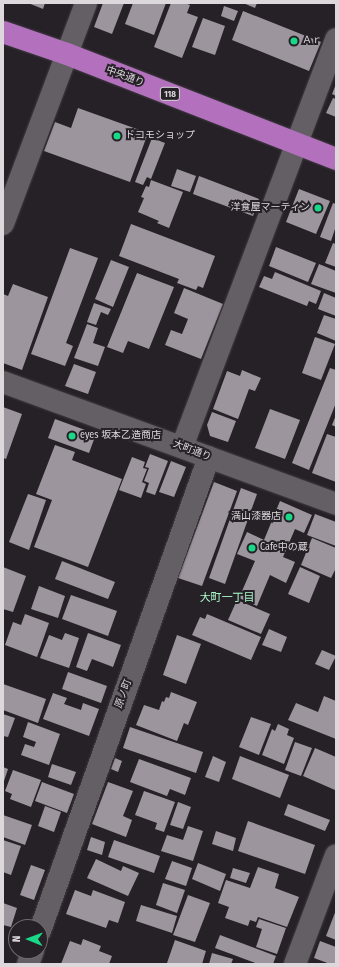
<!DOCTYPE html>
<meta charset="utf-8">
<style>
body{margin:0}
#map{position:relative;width:339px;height:967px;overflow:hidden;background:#262027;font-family:"Fira Sans Condensed","Noto Sans JP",sans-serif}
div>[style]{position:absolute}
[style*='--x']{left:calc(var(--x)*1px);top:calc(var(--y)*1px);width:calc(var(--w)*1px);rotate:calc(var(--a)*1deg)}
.building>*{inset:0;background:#9d959e}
.roads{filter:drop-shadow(0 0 1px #403b41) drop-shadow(0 0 1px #403b41)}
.minor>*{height:22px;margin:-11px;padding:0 11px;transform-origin:11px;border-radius:11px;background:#645e65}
.highway>*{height:22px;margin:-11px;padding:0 11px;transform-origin:11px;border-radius:11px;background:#b270bd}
.dots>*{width:11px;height:11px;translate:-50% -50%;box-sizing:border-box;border:2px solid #262027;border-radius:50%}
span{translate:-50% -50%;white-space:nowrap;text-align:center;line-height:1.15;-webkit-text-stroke:4px #262027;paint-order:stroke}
.shield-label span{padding:1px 3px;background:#262027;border:1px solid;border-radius:3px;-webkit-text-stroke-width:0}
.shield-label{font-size:9px;color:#dcd8dc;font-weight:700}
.poi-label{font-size:10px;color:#dcd8dc}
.left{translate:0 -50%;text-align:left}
.right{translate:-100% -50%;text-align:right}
.street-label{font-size:10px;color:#dcd8dc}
.neighbourhood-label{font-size:11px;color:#a9f7c8}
.frame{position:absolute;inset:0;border:4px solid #dcd8dc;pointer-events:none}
.north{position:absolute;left:8px;top:919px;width:40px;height:40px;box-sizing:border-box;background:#262027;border:1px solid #6f6a6f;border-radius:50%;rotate:271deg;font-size:11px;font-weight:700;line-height:16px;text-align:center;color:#dcd8dc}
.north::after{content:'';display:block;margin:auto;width:14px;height:18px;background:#19d989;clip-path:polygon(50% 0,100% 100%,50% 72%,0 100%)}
</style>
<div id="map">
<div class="building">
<i style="clip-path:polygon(28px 3px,45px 3px,43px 9px)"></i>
<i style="clip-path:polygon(103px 3px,124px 3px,112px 34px,94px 27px)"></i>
<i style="clip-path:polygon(133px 3px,166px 3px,154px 35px,125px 24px)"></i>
<i style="clip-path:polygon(171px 3px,185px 3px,190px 5px,187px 13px,198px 17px,182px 58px,154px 47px)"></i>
<i style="clip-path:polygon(243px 3px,257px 3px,255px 8px)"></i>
<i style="clip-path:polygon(224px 6px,238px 11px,234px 21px,221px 16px)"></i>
<i style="clip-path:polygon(243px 11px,321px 42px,309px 71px,232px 40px)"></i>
<i style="clip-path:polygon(203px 18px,225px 26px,215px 55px,192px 47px)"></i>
<i style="clip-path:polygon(336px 84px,336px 96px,332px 94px)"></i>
<i style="clip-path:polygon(333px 98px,336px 99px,336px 117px,326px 113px)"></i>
<i style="clip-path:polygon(78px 108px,148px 133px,130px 182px,44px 151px,55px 122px,71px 128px)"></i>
<i style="clip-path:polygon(152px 138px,165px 143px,151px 179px,147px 177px,143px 185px,135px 182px)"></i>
<i style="clip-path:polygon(177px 169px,196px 176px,190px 192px,171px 186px)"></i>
<i style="clip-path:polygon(199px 176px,259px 199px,253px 216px,193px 194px)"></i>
<i style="clip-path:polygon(151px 180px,183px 192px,169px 228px,157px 223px,159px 221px,138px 212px,144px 198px,141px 197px,146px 186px,149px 187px)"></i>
<i style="clip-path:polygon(299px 189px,330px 201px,316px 234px,286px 222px)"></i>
<i style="clip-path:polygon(333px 203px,336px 204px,336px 226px,331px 241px,320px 237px)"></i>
<i style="clip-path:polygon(131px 224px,215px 256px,203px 288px,198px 286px,196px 290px,177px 283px,179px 279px,119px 256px)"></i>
<i style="clip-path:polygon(333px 243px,336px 244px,336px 267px,325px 263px)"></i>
<i style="clip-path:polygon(276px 247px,316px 263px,308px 282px,269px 266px)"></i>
<i style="clip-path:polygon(70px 248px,98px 258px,66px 343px,73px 346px,65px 366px,31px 354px)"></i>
<i style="clip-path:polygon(111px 260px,129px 267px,113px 307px,95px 299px)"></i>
<i style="clip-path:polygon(319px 264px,336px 271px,336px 293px,311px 284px)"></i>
<i style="clip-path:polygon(275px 272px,321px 291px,316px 304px,309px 301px,307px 306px,259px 287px,264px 276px,272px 279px)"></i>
<i style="clip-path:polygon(137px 273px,174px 287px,149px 349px,128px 341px,123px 353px,107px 347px)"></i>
<i style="clip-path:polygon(13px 284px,48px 297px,22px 370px,3px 363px,3px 294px,8px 296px)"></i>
<i style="clip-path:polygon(184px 288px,223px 304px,201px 359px,165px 345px,171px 330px,182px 334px,188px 319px,174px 313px)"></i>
<i style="clip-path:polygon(324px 293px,336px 298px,336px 316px,318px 309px)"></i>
<i style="clip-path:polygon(94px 303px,111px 309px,108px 315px,101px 312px,96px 325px,87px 322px)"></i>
<i style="clip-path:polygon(324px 315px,336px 319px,336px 341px,317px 333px)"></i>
<i style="clip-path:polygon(87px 324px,98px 328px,93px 343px,105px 347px,98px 366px,74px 358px)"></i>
<i style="clip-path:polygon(315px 337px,335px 344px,321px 380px,302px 373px)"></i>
<i style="clip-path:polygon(74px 364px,96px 372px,88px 394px,65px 386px)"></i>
<i style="clip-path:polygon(330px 368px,336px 370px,336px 403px,309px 470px,292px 463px)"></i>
<i style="clip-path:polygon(242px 370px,261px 378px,255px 391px,249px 389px,238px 419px,213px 409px,227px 371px,240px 376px)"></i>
<i style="clip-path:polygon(3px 407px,22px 414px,6px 459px,3px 458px)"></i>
<i style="clip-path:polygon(270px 409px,300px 420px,285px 459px,255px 448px)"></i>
<i style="clip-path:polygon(212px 412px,236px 421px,228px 442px,210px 436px,207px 425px)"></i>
<i style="clip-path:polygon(336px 415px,336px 427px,332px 425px)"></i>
<i style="clip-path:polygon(55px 419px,96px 434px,89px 453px,48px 438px)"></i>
<i style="clip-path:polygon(327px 434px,336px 437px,336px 482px,312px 473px)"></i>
<i style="clip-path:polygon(55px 445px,75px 452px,72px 460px,122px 479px,88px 567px,34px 547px,52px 500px,36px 494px)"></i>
<i style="clip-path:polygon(150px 454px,168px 461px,155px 495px,146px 492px,149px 483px,144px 481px,149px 468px,145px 467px)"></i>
<i style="clip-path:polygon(132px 457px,145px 462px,143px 468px,147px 469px,142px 482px,146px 484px,141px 498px,119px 490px)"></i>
<i style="clip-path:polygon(171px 461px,186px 467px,174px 497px,159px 492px)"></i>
<i style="clip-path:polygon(214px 482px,237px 491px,202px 586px,178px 578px)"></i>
<i style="clip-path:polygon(241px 488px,257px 494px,225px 584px,209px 578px)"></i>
<i style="clip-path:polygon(28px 494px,46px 500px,29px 550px,9px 542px)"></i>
<i style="clip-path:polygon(280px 501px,312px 515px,304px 533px,295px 529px,283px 557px,295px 562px,286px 583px,270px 575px,257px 606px,239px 598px,255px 561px,237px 554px,247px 532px,264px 540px)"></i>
<i style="clip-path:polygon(315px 514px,336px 522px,336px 546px,307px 535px)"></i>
<i style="clip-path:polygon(312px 538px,336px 548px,336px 568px,331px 578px,301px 565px)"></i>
<i style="clip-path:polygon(62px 561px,115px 582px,108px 599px,55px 579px)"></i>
<i style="clip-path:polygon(3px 567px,26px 576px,13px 612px,3px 609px)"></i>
<i style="clip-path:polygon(300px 567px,320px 576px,309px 603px,288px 594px)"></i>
<i style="clip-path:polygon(39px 586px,65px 596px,58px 618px,31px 609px)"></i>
<i style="clip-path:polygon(71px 595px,117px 611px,108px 636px,62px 619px)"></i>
<i style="clip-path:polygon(237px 600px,270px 614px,261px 634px,228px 620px)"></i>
<i style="clip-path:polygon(25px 614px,49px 623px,37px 657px,5px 645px,13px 622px,21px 625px)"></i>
<i style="clip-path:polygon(207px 614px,261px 637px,251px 660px,192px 635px,200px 617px,205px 619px)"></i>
<i style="clip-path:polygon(269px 629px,287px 637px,281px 652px,262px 645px)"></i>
<i style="clip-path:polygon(65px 633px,79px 638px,69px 668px,40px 658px,49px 635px,62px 640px)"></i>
<i style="clip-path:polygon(88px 633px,121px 645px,113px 667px,92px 659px,87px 671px,76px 667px)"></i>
<i style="clip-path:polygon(177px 635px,201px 644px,186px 684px,163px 675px)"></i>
<i style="clip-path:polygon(322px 650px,336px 656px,329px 670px,315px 664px)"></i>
<i style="clip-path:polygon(68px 672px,107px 686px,101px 703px,62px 689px)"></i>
<i style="clip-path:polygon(3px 684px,46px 699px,38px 723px,3px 710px)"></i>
<i style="clip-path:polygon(171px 692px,197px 702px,188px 725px,184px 723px,177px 741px,136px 725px,144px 705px,159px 710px,162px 701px,164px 702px,166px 697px,169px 698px)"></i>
<i style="clip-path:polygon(53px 693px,67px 698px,64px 704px,81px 710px,83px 703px,99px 709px,89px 736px,43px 719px)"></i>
<i style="clip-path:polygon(324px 696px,336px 701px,336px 739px,288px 720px,296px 703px,318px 712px)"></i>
<i style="clip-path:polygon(3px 714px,15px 718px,8px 737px,3px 736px)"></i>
<i style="clip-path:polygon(251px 717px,271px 724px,259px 755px,239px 747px)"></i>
<i style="clip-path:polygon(28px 722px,60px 734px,49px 765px,21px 755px,25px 744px,34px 747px,36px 742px,23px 737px)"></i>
<i style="clip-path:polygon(278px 724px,289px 729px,287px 735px,294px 738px,284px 764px,262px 755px,272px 729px,275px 731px)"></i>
<i style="clip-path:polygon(130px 727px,203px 752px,196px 773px,123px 748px)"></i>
<i style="clip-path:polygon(295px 742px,312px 748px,301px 776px,285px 770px)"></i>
<i style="clip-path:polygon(315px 748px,336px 757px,335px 790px,303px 776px)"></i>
<i style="clip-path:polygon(213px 756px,226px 762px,219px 782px,205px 777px)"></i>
<i style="clip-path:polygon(240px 756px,289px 775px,280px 798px,232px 779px)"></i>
<i style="clip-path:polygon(115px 758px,122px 761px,118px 772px,111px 769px)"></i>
<i style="clip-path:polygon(139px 759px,191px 778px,185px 795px,170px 789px,167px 796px,130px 782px)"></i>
<i style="clip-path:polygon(52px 764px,76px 772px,71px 785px,48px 777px)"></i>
<i style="clip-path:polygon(3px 767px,8px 769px,3px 784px)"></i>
<i style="clip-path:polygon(13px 770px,41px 780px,31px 807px,10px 799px,12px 794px,5px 791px)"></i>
<i style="clip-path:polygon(42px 782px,74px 794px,67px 813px,35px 801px)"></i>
<i style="clip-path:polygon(108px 782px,133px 791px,123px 816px,132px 820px,126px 837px,92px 824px)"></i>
<i style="clip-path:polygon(144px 791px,175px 802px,164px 832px,155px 829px,157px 823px,135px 815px)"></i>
<i style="clip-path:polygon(178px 802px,191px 807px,183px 829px,170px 825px)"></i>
<i style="clip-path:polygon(288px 804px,330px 820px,325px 831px,284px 815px)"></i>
<i style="clip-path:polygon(45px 806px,61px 812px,54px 832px,38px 826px)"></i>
<i style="clip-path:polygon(3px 815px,32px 825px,25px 845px,3px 837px)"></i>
<i style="clip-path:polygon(248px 821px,315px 845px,305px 874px,238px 851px)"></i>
<i style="clip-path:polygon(188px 826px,203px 831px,193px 861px,161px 851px,167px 835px,183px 840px)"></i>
<i style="clip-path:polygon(216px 831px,236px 838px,233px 851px,212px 844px)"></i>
<i style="clip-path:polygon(91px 837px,105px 842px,102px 855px,87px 850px)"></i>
<i style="clip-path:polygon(3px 840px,21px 846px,11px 875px,3px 872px)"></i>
<i style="clip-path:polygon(114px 840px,160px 856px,154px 873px,108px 857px)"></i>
<i style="clip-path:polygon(96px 859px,121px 871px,123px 866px,139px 873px,128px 896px,87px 878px)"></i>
<i style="clip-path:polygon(172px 861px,192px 868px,186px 886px,165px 879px)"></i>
<i style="clip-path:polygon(198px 863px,226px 874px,220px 891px,192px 879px)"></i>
<i style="clip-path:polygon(31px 865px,45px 870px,34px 900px,20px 895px)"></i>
<i style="clip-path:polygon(258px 867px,279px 874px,275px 888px,299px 897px,287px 927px,258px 917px,256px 922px,250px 920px,248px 926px,225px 918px,229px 907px,218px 903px,226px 880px,250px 888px)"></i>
<i style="clip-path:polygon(233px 868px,250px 873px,246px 883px,230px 878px)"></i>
<i style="clip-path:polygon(163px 883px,185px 890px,177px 913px,156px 905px)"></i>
<i style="clip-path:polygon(75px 890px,91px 896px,93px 890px,125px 902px,118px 923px,109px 920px,106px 928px,66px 914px)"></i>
<i style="clip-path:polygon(188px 895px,210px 903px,195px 942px,173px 935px)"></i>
<i style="clip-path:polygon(3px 903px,17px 908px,11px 927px,3px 925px)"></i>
<i style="clip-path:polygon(141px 905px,177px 916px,172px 933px,136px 921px)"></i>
<i style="clip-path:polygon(336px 910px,336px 940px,326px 936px)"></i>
<i style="clip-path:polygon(259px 919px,286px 928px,277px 954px,256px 947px,262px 929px,256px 927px)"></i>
<i style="clip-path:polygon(220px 935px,276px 956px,273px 964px,258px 964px,215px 948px)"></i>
<i style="clip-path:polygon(83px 939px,101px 946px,99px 951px,112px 956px,109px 964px,61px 964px,70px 941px,81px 945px)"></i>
<i style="clip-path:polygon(175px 940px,206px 951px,202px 964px,167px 963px)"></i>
<i style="clip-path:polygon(320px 941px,336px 947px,336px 964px,330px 964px,314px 958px)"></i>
<i style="clip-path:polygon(212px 953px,233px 959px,231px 964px,209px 964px)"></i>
</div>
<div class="roads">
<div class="minor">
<i style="--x:3;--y:224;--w:236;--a:-69.4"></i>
<i style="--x:3;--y:382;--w:355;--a:20.1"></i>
<i style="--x:182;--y:447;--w:436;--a:-69.3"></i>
<i style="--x:40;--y:931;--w:503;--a:-70.38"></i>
<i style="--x:28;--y:964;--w:14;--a:-69"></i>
<i style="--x:295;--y:964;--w:116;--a:-69.4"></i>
</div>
<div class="highway">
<i style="--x:3;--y:32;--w:68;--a:19"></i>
<i style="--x:67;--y:54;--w:289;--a:21.3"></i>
</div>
</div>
<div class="dots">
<i style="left:294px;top:41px;background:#19d989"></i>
<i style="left:117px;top:136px;background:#19d989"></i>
<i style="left:318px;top:208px;background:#19d989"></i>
<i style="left:72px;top:436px;background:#19d989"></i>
<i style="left:289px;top:517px;background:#19d989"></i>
<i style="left:252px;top:548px;background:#19d989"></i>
</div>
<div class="shield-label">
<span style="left:170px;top:94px">118</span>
</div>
<div class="poi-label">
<span class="left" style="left:302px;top:41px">Ａｒ</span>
<span class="left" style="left:125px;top:136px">ドコモショップ</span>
<span class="right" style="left:310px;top:208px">洋食屋マーティン</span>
<span class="left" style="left:80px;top:436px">eyes 坂本乙造商店</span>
<span class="right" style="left:281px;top:517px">満山漆器店</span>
<span class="left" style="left:260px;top:548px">Cafe中の蔵</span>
</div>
<div class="street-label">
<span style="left:125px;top:77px;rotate:21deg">中央通り</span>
<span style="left:192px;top:451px;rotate:21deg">大町通り</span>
<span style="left:124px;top:694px;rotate:-70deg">原ノ町</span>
</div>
<div class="neighbourhood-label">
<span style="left:227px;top:598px">大町一丁目</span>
</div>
<div class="frame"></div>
<div class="north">N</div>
</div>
